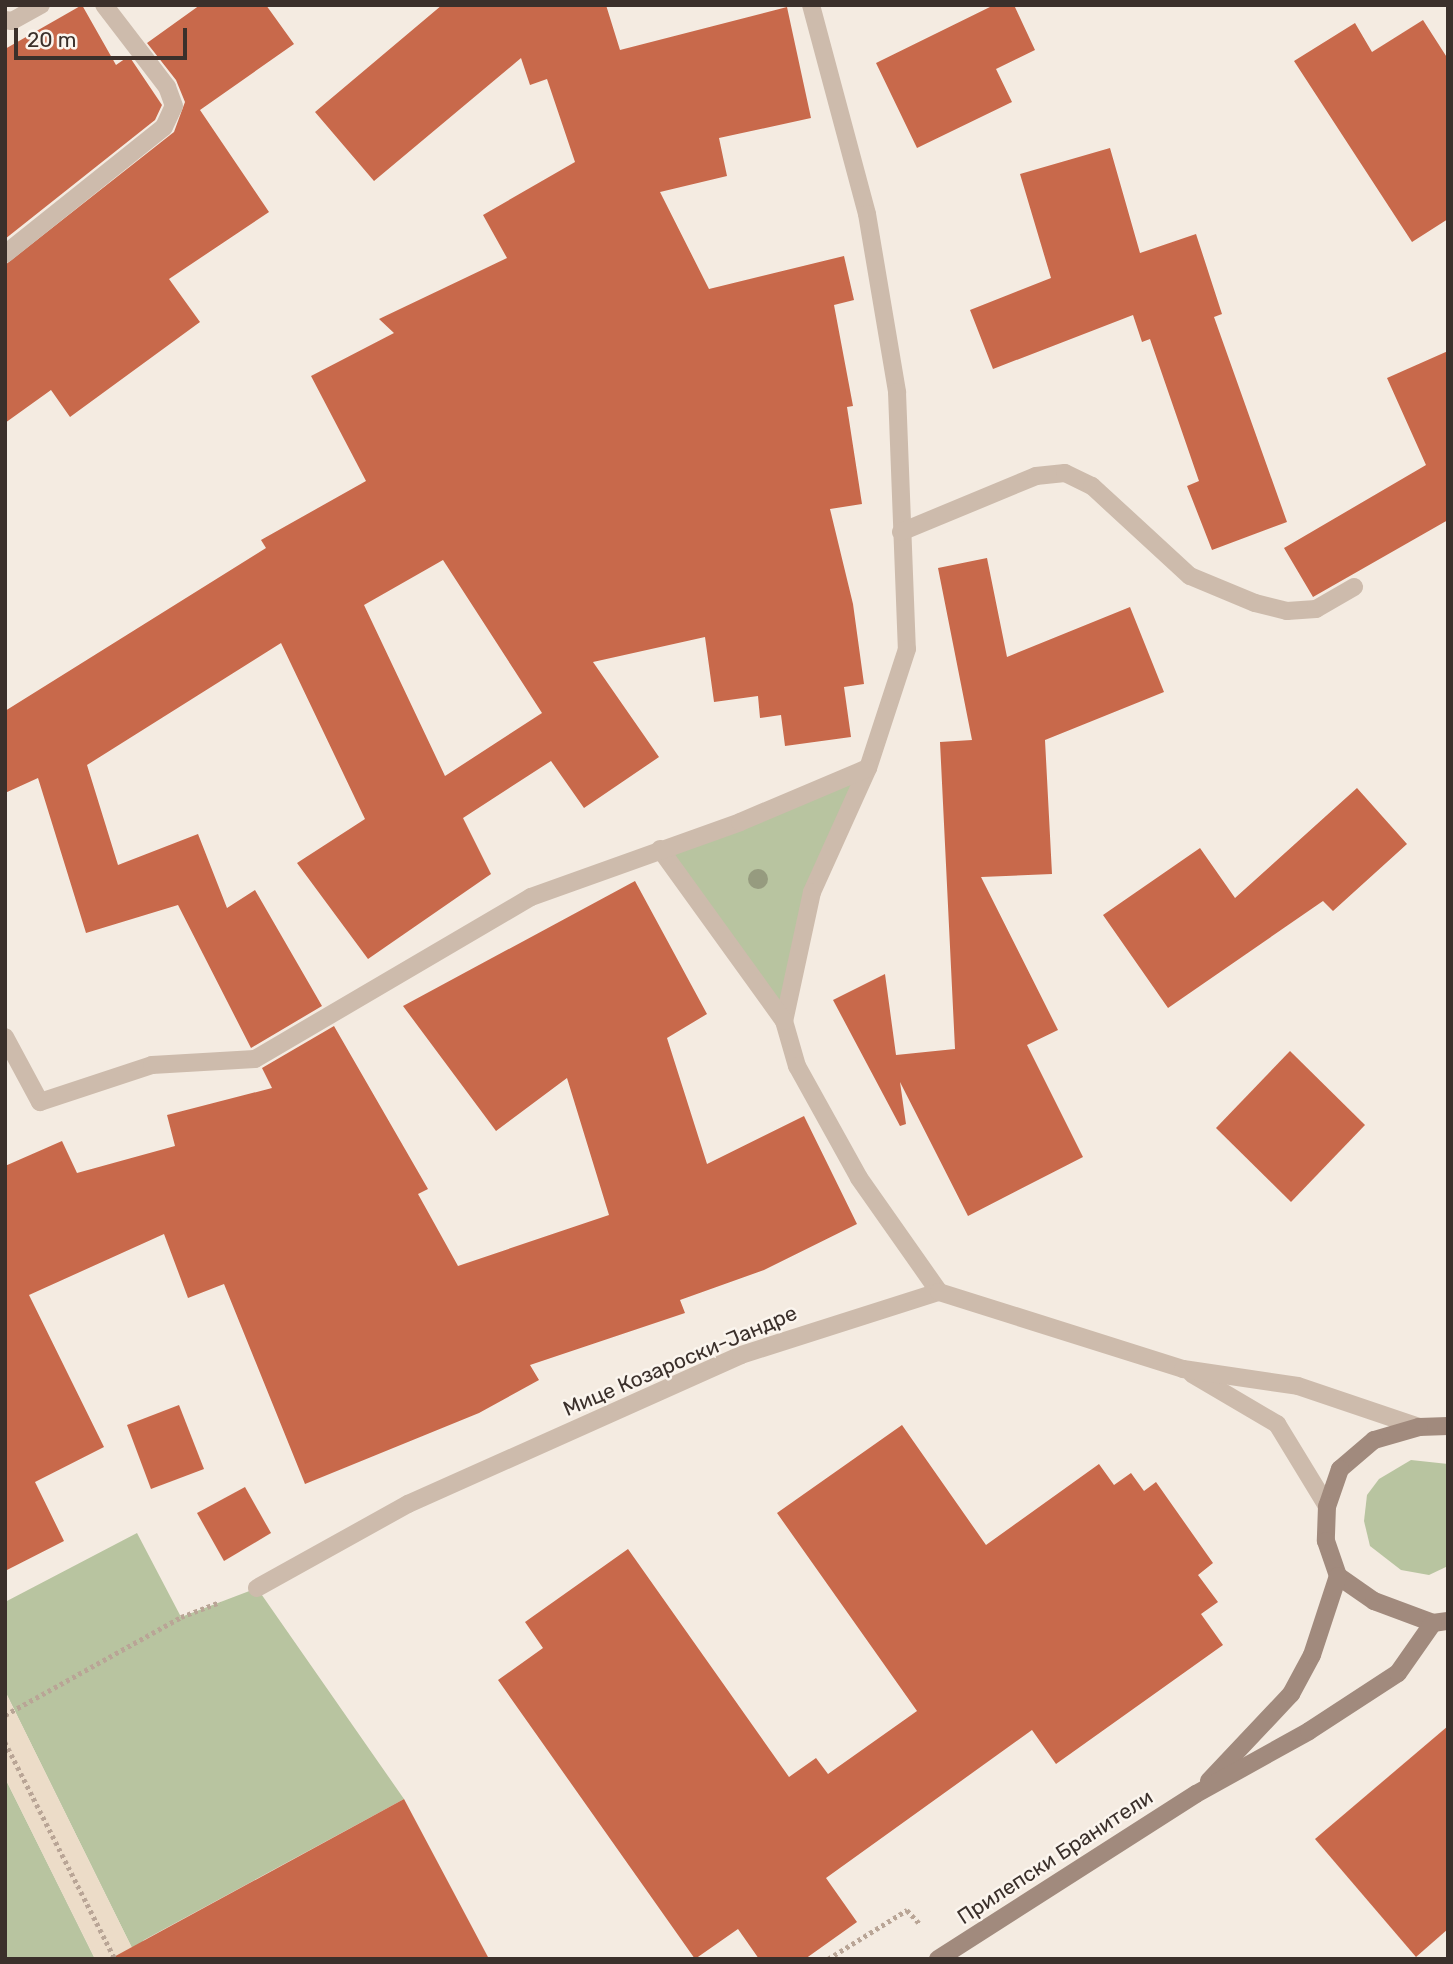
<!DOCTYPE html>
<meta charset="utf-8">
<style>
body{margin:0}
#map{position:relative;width:1453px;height:1964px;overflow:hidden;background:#f4ebe1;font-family:Rubik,sans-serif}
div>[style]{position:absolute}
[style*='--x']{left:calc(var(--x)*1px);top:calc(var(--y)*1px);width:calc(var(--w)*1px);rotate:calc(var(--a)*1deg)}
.green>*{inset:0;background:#b8c4a0}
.plaza>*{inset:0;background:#ecdcc8}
.building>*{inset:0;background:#c8694b}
.path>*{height:4.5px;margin-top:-2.25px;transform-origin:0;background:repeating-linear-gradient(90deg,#b9a596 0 3.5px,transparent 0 7px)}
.street>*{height:18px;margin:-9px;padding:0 9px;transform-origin:9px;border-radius:9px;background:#cdbbac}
.secondary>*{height:18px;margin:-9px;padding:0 9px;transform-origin:9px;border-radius:9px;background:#a18a7d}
.trees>*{width:20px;height:20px;margin:-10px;border-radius:50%;background:#969b7f}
span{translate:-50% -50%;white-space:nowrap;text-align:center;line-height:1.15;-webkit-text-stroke:5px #fbf5ee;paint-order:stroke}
.street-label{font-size:21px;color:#3b302b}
.frame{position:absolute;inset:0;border:7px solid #3b302b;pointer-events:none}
.scale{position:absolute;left:14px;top:28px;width:173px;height:32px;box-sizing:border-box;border:4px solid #3b302b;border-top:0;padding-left:9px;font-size:21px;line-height:24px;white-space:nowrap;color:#3b302b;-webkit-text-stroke:5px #fbf5ee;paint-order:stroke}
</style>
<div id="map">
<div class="green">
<i style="clip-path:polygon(868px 768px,812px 892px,784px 1021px,660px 849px)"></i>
<i style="clip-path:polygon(1411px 1460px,1448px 1464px,1448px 1566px,1429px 1575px,1401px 1570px,1370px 1546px,1364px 1521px,1367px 1495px,1379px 1479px)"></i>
<i style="clip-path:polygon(137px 1533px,181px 1617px,257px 1588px,404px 1799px,144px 1940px,135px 1954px,5px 1691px,5px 1602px)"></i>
<i style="clip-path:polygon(5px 1778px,95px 1959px,5px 1959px)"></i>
</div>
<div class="plaza">
<i style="clip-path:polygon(5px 1691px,135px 1954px,144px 1940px,154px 1959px,95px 1959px,5px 1778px)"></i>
</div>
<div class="building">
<i style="clip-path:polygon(82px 5px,116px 65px,129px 56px,162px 105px,155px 120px,5px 239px,5px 49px)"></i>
<i style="clip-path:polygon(200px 5px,266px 5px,294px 44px,200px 110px,269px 212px,169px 279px,200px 322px,70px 417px,51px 390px,5px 423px,5px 265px,174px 132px,185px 102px,176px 80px,147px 43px)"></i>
<i style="clip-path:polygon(evenodd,442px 5px,606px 5px,620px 50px,787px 7px,811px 118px,719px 138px,727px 176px,660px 192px,709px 289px,844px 256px,854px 300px,834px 305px,853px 406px,847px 407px,862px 504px,830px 509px,853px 604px,864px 684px,844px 687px,851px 737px,785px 746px,781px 715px,760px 718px,758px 696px,714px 702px,705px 637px,593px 662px,659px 757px,584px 808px,551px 761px,463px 818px,491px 874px,368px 959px,297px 863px,365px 819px,281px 643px,87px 765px,118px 865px,198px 834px,227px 908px,255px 890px,322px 1006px,251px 1048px,178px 905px,86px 933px,38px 778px,5px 793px,5px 711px,266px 548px,261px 540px,366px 481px,311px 376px,394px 333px,379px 319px,507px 258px,483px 215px,575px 162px,547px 79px,530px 85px,521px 58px,374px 181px,315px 112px,442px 5px,443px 560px,542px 713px,445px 776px,364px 605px,443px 560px)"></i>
<i style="clip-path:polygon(994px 5px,1014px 5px,1035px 50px,996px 69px,1012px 102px,917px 148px,876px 63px)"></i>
<i style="clip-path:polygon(1423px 20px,1448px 59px,1448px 219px,1412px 242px,1294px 61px,1355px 23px,1372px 52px)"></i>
<i style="clip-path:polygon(1110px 148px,1140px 253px,1196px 234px,1222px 314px,1214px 317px,1287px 522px,1212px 550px,1187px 486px,1199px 481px,1150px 339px,1142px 342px,1133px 315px,993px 369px,970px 310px,1051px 278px,1020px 174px)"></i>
<i style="clip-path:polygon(1448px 351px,1448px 520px,1313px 597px,1284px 548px,1426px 465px,1387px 378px)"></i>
<i style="clip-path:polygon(987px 558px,1007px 657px,1130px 607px,1164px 692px,1045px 740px,1052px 874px,981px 877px,1058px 1030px,1027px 1045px,1083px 1157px,968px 1216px,900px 1082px,906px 1124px,900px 1126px,833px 1000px,885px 974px,896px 1055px,955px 1049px,940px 742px,972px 740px,938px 568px)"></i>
<i style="clip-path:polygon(1357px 788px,1407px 844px,1333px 911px,1323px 901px,1168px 1008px,1103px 915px,1200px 848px,1235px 898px)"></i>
<i style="clip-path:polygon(635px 881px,707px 1014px,667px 1038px,707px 1164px,804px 1116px,857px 1224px,764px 1270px,680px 1300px,685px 1313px,530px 1365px,539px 1380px,479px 1413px,305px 1484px,224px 1284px,188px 1298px,164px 1234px,29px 1295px,104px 1447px,35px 1482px,64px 1541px,5px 1571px,5px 1166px,62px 1141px,77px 1173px,175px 1146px,167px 1115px,272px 1088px,262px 1068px,334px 1026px,428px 1189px,418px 1194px,458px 1266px,609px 1215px,567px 1078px,496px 1131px,403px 1006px)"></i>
<i style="clip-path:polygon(1290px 1051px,1365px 1125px,1291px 1202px,1216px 1128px)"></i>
<i style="clip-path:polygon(179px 1405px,204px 1469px,151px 1489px,127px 1425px)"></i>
<i style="clip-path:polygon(902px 1425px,986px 1545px,1099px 1464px,1114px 1485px,1131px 1473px,1144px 1491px,1156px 1482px,1213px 1563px,1198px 1575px,1218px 1602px,1201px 1614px,1223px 1645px,1056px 1764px,1032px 1730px,826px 1878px,857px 1922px,805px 1959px,759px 1959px,738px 1929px,695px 1959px,498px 1680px,543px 1648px,525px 1622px,628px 1549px,789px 1777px,816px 1758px,828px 1774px,917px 1711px,777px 1513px)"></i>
<i style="clip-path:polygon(245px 1487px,271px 1533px,224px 1561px,197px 1513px)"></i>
<i style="clip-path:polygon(1448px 1726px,1448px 1929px,1416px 1957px,1315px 1839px)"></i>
<i style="clip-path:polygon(404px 1799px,489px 1959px,110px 1959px)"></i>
</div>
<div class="path">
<i style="--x:5;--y:1715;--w:201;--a:-29.1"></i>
<i style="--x:181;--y:1617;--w:42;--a:-21"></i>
<i style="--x:5;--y:1742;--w:243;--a:63.1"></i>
<i style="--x:828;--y:1959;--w:93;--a:-31.8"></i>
<i style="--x:907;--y:1910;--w:18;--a:47"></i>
</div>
<div class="street">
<i style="--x:811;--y:5;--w:216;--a:75"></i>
<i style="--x:867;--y:214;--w:181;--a:80.4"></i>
<i style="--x:897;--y:392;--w:257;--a:87.8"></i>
<i style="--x:907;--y:649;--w:125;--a:108.1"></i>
<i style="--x:868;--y:768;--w:136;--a:114.3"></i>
<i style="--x:812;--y:892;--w:132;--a:102.2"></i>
<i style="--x:784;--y:1021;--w:47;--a:73.9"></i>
<i style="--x:797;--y:1066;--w:128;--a:61"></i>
<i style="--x:859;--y:1178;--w:139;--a:54.9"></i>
<i style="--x:5;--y:20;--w:7;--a:8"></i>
<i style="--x:12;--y:21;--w:33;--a:-29"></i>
<i style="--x:5;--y:254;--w:203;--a:-38.6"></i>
<i style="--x:164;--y:127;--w:23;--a:-65"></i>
<i style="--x:174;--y:106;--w:20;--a:-110"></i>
<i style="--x:167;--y:87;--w:103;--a:-127.5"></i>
<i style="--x:901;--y:532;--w:146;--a:-22.5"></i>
<i style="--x:1036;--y:476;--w:29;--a:-6"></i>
<i style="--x:1065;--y:473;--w:30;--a:26"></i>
<i style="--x:1092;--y:486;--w:133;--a:42.6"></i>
<i style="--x:1190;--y:576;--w:70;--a:22.6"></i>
<i style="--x:1255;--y:603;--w:33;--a:14"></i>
<i style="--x:1287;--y:611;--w:29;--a:-4"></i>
<i style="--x:1316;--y:609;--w:44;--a:-30.1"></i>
<i style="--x:660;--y:849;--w:212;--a:54.2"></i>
<i style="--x:5;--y:1037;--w:74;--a:61.7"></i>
<i style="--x:40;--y:1102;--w:118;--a:-18.3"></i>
<i style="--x:152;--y:1065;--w:103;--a:-3.3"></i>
<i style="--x:255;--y:1059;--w:320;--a:-30.4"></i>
<i style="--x:531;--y:897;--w:222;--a:-19.7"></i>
<i style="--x:740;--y:822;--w:139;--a:-22.9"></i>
<i style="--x:1192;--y:1374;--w:99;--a:30.5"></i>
<i style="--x:1277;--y:1424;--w:96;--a:58.6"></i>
<i style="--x:257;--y:1588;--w:173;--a:-29.1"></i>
<i style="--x:408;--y:1504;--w:365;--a:-24.1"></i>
<i style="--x:741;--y:1355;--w:208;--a:-17.7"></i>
<i style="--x:939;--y:1292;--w:256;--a:17.5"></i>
<i style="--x:1183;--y:1369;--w:116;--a:8.4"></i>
<i style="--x:1298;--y:1386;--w:128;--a:18.7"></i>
</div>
<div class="secondary">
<i style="--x:1448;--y:1426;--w:29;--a:178"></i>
<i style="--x:1419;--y:1427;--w:47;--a:163.9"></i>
<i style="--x:1374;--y:1440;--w:45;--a:139.5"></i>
<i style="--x:1340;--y:1469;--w:39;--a:109"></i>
<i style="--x:1327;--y:1506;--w:35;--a:92"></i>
<i style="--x:1326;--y:1541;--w:37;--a:71"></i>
<i style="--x:1338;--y:1576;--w:44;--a:34.8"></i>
<i style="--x:1374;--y:1601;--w:63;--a:20.4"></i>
<i style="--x:1433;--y:1623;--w:15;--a:-8"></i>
<i style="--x:1209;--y:1781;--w:120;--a:-46.7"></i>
<i style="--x:1291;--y:1694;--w:44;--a:-61.7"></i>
<i style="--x:1312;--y:1655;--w:83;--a:-71.8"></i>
<i style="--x:938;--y:1959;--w:306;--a:-32.6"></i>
<i style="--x:1196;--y:1794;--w:129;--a:-29.1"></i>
<i style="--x:1309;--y:1731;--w:106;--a:-33.1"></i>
<i style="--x:1398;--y:1673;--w:61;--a:-55"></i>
</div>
<div class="trees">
<i style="left:758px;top:879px"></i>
</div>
<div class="street-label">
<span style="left:680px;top:1361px;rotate:-23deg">Мице Козароски-Јандре</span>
<span style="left:1055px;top:1857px;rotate:-33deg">Прилепски Бранители</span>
</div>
<div class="frame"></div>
<div class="scale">20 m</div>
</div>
